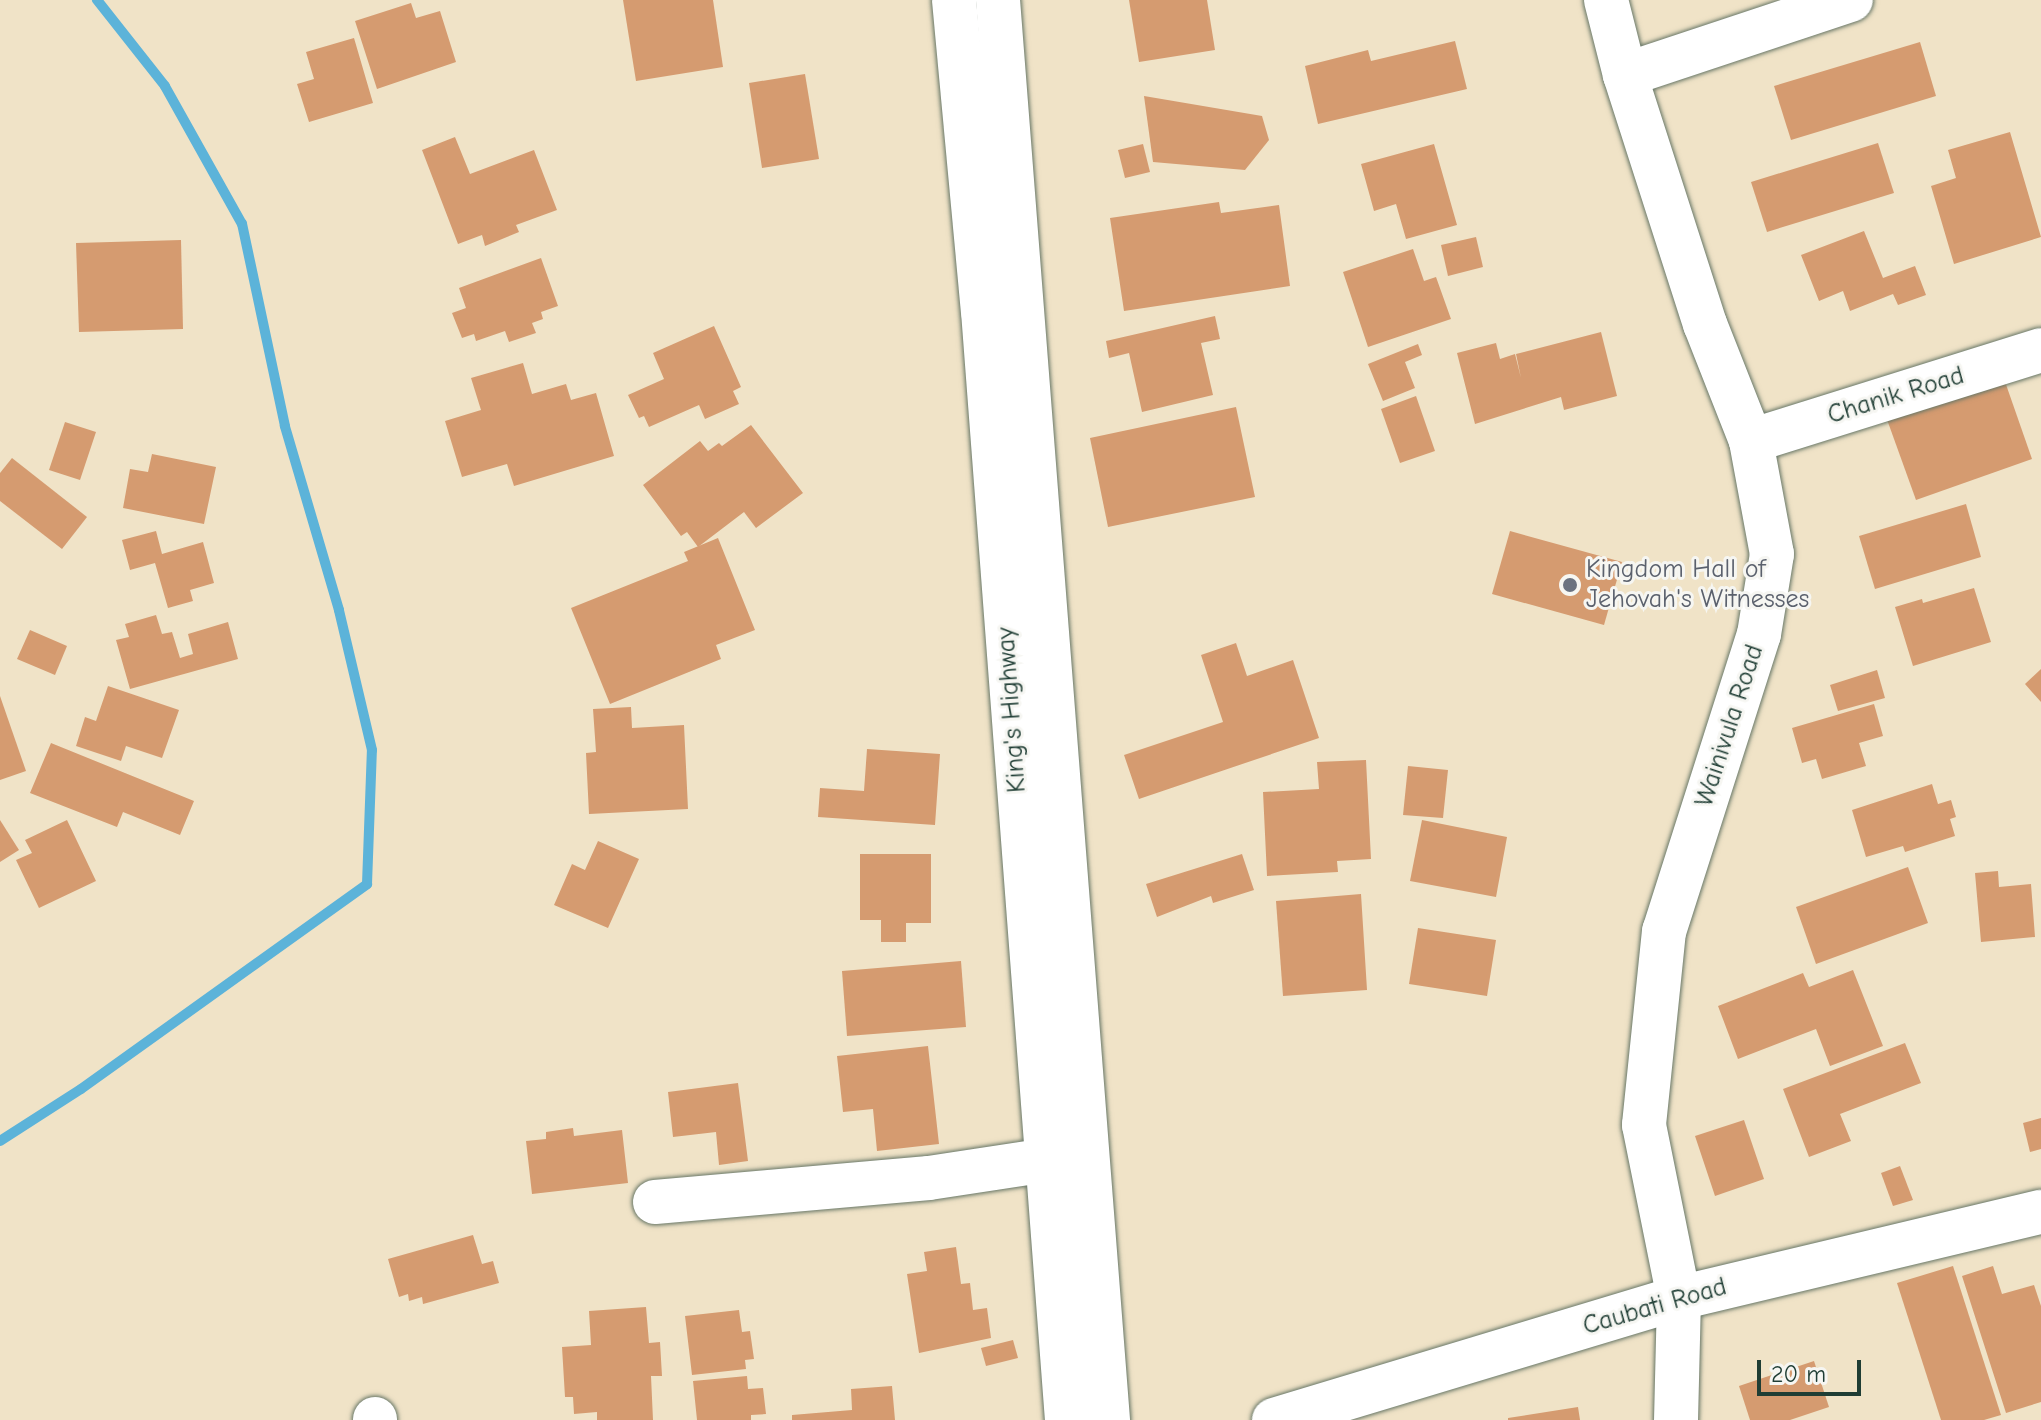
<!DOCTYPE html>
<style>
body{margin:0}
#map{position:relative;width:2041px;height:1420px;overflow:hidden;background:#f0e3c7;font-family:"Comic Neue",sans-serif}
div>[style]{position:absolute}
[style*='--x']{left:calc(var(--x)*1px);top:calc(var(--y)*1px);width:calc(var(--w)*1px);rotate:calc(var(--a)*1deg)}
.stream>*{height:10px;margin:-5px;padding:0 5px;transform-origin:5px;border-radius:5px;background:#5cb3d9}
.building>*{inset:0;background:#d59b70}
.roads{filter:drop-shadow(0 0 2px #687767) drop-shadow(0 0 2px #687767)}
.minor>*{height:44px;margin:-22px;padding:0 22px;transform-origin:22px;border-radius:22px;background:#fff}
.highway>*{height:44px;margin:-22px;padding:0 22px;transform-origin:22px;border-radius:22px;background:#fff}
.dots>*{width:22px;height:22px;translate:-50% -50%;box-sizing:border-box;border:4px solid #f6f6f2;border-radius:50%}
span{translate:-50% -50%;white-space:nowrap;text-align:center;line-height:1.15;-webkit-text-stroke:6px #f6f6f2;paint-order:stroke}
.street-label{font-size:26px;color:#1f3d34}
.worship-label{font-size:26px;color:#5b616d}
.left{translate:0 -50%;text-align:left}
.scale{position:absolute;left:1757px;top:1360px;width:104px;height:36px;box-sizing:border-box;border:4px solid #1f3d34;border-top:0;padding-left:10px;font-size:24px;line-height:28px;white-space:nowrap;color:#1f3d34;-webkit-text-stroke:6px #f6f6f2;paint-order:stroke}
</style>
<div id="map">
<div class="stream">
<i style="--x:0;--y:1141;--w:96;--a:-32.7"></i>
<i style="--x:81;--y:1089;--w:352;--a:-35.6"></i>
<i style="--x:367;--y:884;--w:134;--a:-87.9"></i>
<i style="--x:372;--y:750;--w:144;--a:-103.3"></i>
<i style="--x:339;--y:610;--w:192;--a:-106.4"></i>
<i style="--x:285;--y:426;--w:207;--a:-102"></i>
<i style="--x:242;--y:224;--w:158;--a:-119.2"></i>
<i style="--x:165;--y:86;--w:110;--a:-128.3"></i>
</div>
<div class="building">
<i style="clip-path:polygon(623px 0,713px 0,723px 67px,636px 81px)"></i>
<i style="clip-path:polygon(1129px 0,1207px 0,1215px 50px,1139px 62px)"></i>
<i style="clip-path:polygon(411px 3px,416px 18px,440px 11px,456px 62px,377px 89px,355px 21px)"></i>
<i style="clip-path:polygon(354px 38px,373px 103px,309px 122px,297px 84px,314px 79px,306px 52px)"></i>
<i style="clip-path:polygon(1455px 41px,1467px 89px,1318px 124px,1305px 66px,1368px 50px,1371px 61px)"></i>
<i style="clip-path:polygon(1920px 42px,1936px 96px,1791px 140px,1774px 86px)"></i>
<i style="clip-path:polygon(805px 74px,819px 159px,762px 168px,749px 83px)"></i>
<i style="clip-path:polygon(1144px 96px,1262px 116px,1269px 140px,1245px 170px,1153px 162px)"></i>
<i style="clip-path:polygon(2010px 132px,2041px 237px,1954px 264px,1931px 186px,1956px 178px,1948px 150px)"></i>
<i style="clip-path:polygon(455px 137px,470px 174px,534px 150px,557px 210px,516px 225px,519px 232px,485px 246px,482px 235px,458px 244px,422px 150px)"></i>
<i style="clip-path:polygon(1878px 143px,1894px 193px,1767px 232px,1751px 182px)"></i>
<i style="clip-path:polygon(1143px 144px,1150px 172px,1125px 178px,1118px 150px)"></i>
<i style="clip-path:polygon(1434px 144px,1457px 225px,1406px 239px,1396px 204px,1374px 211px,1361px 164px)"></i>
<i style="clip-path:polygon(1219px 202px,1221px 213px,1279px 205px,1290px 286px,1124px 311px,1110px 218px)"></i>
<i style="clip-path:polygon(1864px 231px,1883px 278px,1915px 266px,1926px 295px,1898px 305px,1893px 294px,1850px 311px,1843px 291px,1819px 301px,1801px 255px)"></i>
<i style="clip-path:polygon(1476px 237px,1483px 267px,1448px 276px,1441px 245px)"></i>
<i style="clip-path:polygon(181px 240px,183px 329px,79px 332px,76px 243px)"></i>
<i style="clip-path:polygon(1413px 249px,1424px 281px,1436px 277px,1451px 319px,1368px 347px,1343px 272px)"></i>
<i style="clip-path:polygon(541px 258px,558px 306px,541px 312px,543px 319px,532px 323px,536px 333px,509px 342px,505px 331px,476px 341px,474px 334px,462px 338px,452px 313px,466px 308px,459px 288px)"></i>
<i style="clip-path:polygon(1215px 316px,1220px 339px,1201px 343px,1213px 395px,1142px 412px,1129px 353px,1109px 358px,1106px 341px)"></i>
<i style="clip-path:polygon(714px 326px,741px 387px,733px 391px,739px 404px,705px 419px,699px 405px,649px 427px,644px 416px,639px 418px,628px 395px,664px 379px,653px 353px)"></i>
<i style="clip-path:polygon(1601px 332px,1617px 396px,1564px 410px,1561px 397px,1475px 424px,1457px 353px,1496px 343px,1500px 359px,1515px 354px,1521px 378px,1516px 354px)"></i>
<i style="clip-path:polygon(1418px 344px,1422px 355px,1405px 362px,1415px 388px,1383px 401px,1368px 364px)"></i>
<i style="clip-path:polygon(523px 363px,532px 394px,566px 384px,571px 400px,596px 393px,614px 456px,514px 486px,507px 464px,462px 477px,445px 421px,481px 410px,471px 378px)"></i>
<i style="clip-path:polygon(2002px 373px,2032px 459px,1916px 500px,1885px 414px)"></i>
<i style="clip-path:polygon(1416px 396px,1435px 451px,1400px 463px,1381px 409px)"></i>
<i style="clip-path:polygon(1236px 407px,1255px 497px,1108px 527px,1090px 438px)"></i>
<i style="clip-path:polygon(65px 422px,96px 432px,80px 480px,49px 470px)"></i>
<i style="clip-path:polygon(751px 425px,803px 493px,756px 528px,744px 512px,698px 547px,687px 532px,681px 536px,643px 485px,700px 441px,708px 451px,719px 443px,722px 446px)"></i>
<i style="clip-path:polygon(152px 454px,216px 467px,204px 524px,123px 508px,130px 469px,148px 472px)"></i>
<i style="clip-path:polygon(12px 458px,87px 517px,62px 549px,0 501px,0 473px)"></i>
<i style="clip-path:polygon(1966px 504px,1981px 557px,1875px 589px,1859px 536px)"></i>
<i style="clip-path:polygon(156px 531px,162px 554px,203px 542px,214px 583px,190px 590px,193px 601px,168px 608px,155px 563px,130px 570px,122px 540px)"></i>
<i style="clip-path:polygon(1510px 531px,1622px 562px,1604px 625px,1492px 594px)"></i>
<i style="clip-path:polygon(718px 538px,755px 630px,716px 645px,721px 659px,610px 704px,571px 608px,688px 561px,684px 552px)"></i>
<i style="clip-path:polygon(1974px 588px,1991px 642px,1913px 666px,1895px 607px,1922px 599px,1923px 603px)"></i>
<i style="clip-path:polygon(156px 615px,162px 634px,172px 632px,180px 658px,193px 654px,188px 634px,228px 622px,238px 659px,130px 689px,116px 640px,129px 637px,125px 624px)"></i>
<i style="clip-path:polygon(30px 630px,67px 646px,55px 675px,17px 659px)"></i>
<i style="clip-path:polygon(1236px 643px,1247px 676px,1293px 660px,1319px 738px,1139px 799px,1124px 755px,1223px 722px,1201px 655px)"></i>
<i style="clip-path:polygon(2041px 669px,2041px 702px,2025px 684px)"></i>
<i style="clip-path:polygon(1877px 670px,1885px 698px,1838px 711px,1830px 685px)"></i>
<i style="clip-path:polygon(108px 686px,179px 710px,162px 758px,126px 746px,121px 761px,76px 746px,85px 717px,96px 721px)"></i>
<i style="clip-path:polygon(0 696px,26px 771px,0 780px)"></i>
<i style="clip-path:polygon(1874px 704px,1883px 736px,1859px 743px,1866px 766px,1822px 779px,1816px 759px,1802px 763px,1792px 728px)"></i>
<i style="clip-path:polygon(631px 707px,632px 728px,684px 725px,688px 809px,589px 814px,586px 753px,596px 752px,593px 709px)"></i>
<i style="clip-path:polygon(51px 743px,194px 801px,180px 835px,123px 812px,117px 827px,30px 793px)"></i>
<i style="clip-path:polygon(867px 749px,940px 754px,935px 825px,818px 817px,820px 788px,864px 791px)"></i>
<i style="clip-path:polygon(1366px 760px,1371px 859px,1337px 861px,1338px 872px,1267px 876px,1263px 792px,1319px 789px,1317px 762px)"></i>
<i style="clip-path:polygon(1408px 766px,1448px 770px,1443px 818px,1403px 815px)"></i>
<i style="clip-path:polygon(1932px 784px,1938px 804px,1951px 800px,1956px 817px,1950px 819px,1955px 836px,1905px 852px,1903px 846px,1866px 857px,1852px 810px)"></i>
<i style="clip-path:polygon(0 820px,19px 850px,0 862px)"></i>
<i style="clip-path:polygon(67px 820px,96px 881px,39px 908px,16px 860px,32px 853px,25px 840px)"></i>
<i style="clip-path:polygon(1422px 820px,1507px 837px,1496px 897px,1410px 881px)"></i>
<i style="clip-path:polygon(598px 841px,639px 859px,608px 928px,554px 905px,572px 864px,585px 870px)"></i>
<i style="clip-path:polygon(860px 854px,931px 854px,931px 923px,906px 923px,906px 942px,881px 942px,881px 920px,860px 920px)"></i>
<i style="clip-path:polygon(1242px 854px,1254px 890px,1213px 903px,1211px 896px,1157px 917px,1146px 884px)"></i>
<i style="clip-path:polygon(1908px 867px,1928px 923px,1816px 964px,1796px 907px)"></i>
<i style="clip-path:polygon(1998px 871px,1999px 887px,2031px 884px,2035px 937px,1981px 942px,1975px 873px)"></i>
<i style="clip-path:polygon(1361px 894px,1367px 990px,1283px 996px,1276px 901px)"></i>
<i style="clip-path:polygon(1418px 928px,1496px 940px,1487px 996px,1409px 984px)"></i>
<i style="clip-path:polygon(961px 961px,966px 1027px,847px 1036px,842px 971px)"></i>
<i style="clip-path:polygon(1853px 970px,1883px 1046px,1830px 1066px,1816px 1029px,1738px 1059px,1718px 1006px,1803px 973px,1809px 987px)"></i>
<i style="clip-path:polygon(1905px 1043px,1921px 1083px,1840px 1114px,1851px 1141px,1809px 1157px,1783px 1089px)"></i>
<i style="clip-path:polygon(928px 1046px,939px 1144px,877px 1151px,873px 1109px,843px 1112px,837px 1056px)"></i>
<i style="clip-path:polygon(738px 1083px,748px 1161px,719px 1165px,716px 1132px,673px 1137px,668px 1092px)"></i>
<i style="clip-path:polygon(2041px 1118px,2041px 1149px,2030px 1152px,2023px 1123px)"></i>
<i style="clip-path:polygon(1744px 1120px,1764px 1179px,1715px 1196px,1695px 1136px)"></i>
<i style="clip-path:polygon(573px 1128px,574px 1136px,622px 1130px,628px 1183px,532px 1194px,526px 1141px,546px 1139px,546px 1132px)"></i>
<i style="clip-path:polygon(1900px 1166px,1913px 1200px,1893px 1206px,1881px 1173px)"></i>
<i style="clip-path:polygon(473px 1235px,482px 1264px,493px 1261px,499px 1283px,423px 1304px,422px 1297px,409px 1301px,408px 1294px,399px 1297px,388px 1259px)"></i>
<i style="clip-path:polygon(956px 1247px,961px 1284px,970px 1283px,973px 1310px,987px 1308px,991px 1338px,919px 1353px,907px 1274px,927px 1271px,924px 1252px)"></i>
<i style="clip-path:polygon(1953px 1266px,2001px 1415px,1984px 1420px,1941px 1420px,1897px 1283px)"></i>
<i style="clip-path:polygon(1993px 1266px,2002px 1294px,2034px 1285px,2041px 1306px,2041px 1402px,2006px 1413px,1962px 1276px)"></i>
<i style="clip-path:polygon(646px 1307px,649px 1343px,660px 1342px,662px 1376px,651px 1376px,653px 1420px,597px 1420px,597px 1412px,574px 1414px,573px 1397px,565px 1397px,562px 1347px,591px 1345px,589px 1311px)"></i>
<i style="clip-path:polygon(739px 1310px,742px 1332px,750px 1331px,754px 1359px,745px 1360px,746px 1369px,692px 1375px,685px 1316px)"></i>
<i style="clip-path:polygon(1013px 1340px,1018px 1358px,986px 1366px,981px 1348px)"></i>
<i style="clip-path:polygon(1814px 1361px,1829px 1407px,1790px 1420px,1750px 1420px,1739px 1386px)"></i>
<i style="clip-path:polygon(747px 1376px,748px 1389px,763px 1388px,766px 1414px,751px 1415px,751px 1420px,697px 1420px,693px 1381px)"></i>
<i style="clip-path:polygon(892px 1386px,895px 1420px,792px 1420px,792px 1415px,852px 1410px,851px 1389px)"></i>
<i style="clip-path:polygon(1578px 1407px,1580px 1420px,1508px 1420px,1508px 1418px)"></i>
</div>
<div class="roads">
<div class="minor">
<i style="--x:1606;--y:0;--w:77;--a:75.8"></i>
<i style="--x:1625;--y:75;--w:262;--a:72.2"></i>
<i style="--x:1705;--y:324;--w:126;--a:68.5"></i>
<i style="--x:1751;--y:441;--w:115;--a:79.5"></i>
<i style="--x:1772;--y:554;--w:81;--a:99.2"></i>
<i style="--x:1759;--y:634;--w:312;--a:107.7"></i>
<i style="--x:1664;--y:931;--w:195;--a:95.9"></i>
<i style="--x:1644;--y:1125;--w:177;--a:78.6"></i>
<i style="--x:1679;--y:1298;--w:122;--a:91.4"></i>
<i style="--x:1625;--y:75;--w:238;--a:-18.4"></i>
<i style="--x:1751;--y:441;--w:304;--a:-17.4"></i>
<i style="--x:655;--y:1202;--w:275;--a:-5"></i>
<i style="--x:929;--y:1178;--w:118;--a:-8.7"></i>
<i style="--x:1046;--y:1160;--w:40;--a:-1.4"></i>
<i style="--x:375;--y:1419;--w:1;--a:90"></i>
<i style="--x:1274;--y:1420;--w:423;--a:-16.8"></i>
<i style="--x:1679;--y:1298;--w:372;--a:-13.4"></i>
</div>
<div class="highway">
<i style="--x:954;--y:0;--w:312;--a:84.7"></i>
<i style="--x:983;--y:311;--w:1112;--a:85.67"></i>
<i style="--x:998;--y:0;--w:1424;--a:85.57"></i>
</div>
</div>
<div class="dots">
<i style="left:1570px;top:585px;background:#6b7280"></i>
</div>
<div class="street-label">
<span style="left:1896px;top:396px;rotate:-17deg">Chanik Road</span>
<span style="left:1012px;top:710px;rotate:-94deg">King's Highway</span>
<span style="left:1730px;top:726px;rotate:-72deg">Wainivula Road</span>
<span style="left:1655px;top:1307px;rotate:-16deg">Caubati Road</span>
</div>
<div class="worship-label">
<span class="left" style="left:1586px;top:585px">Kingdom Hall of<br>Jehovah's Witnesses</span>
</div>
<div class="scale">20 m</div>
</div>
